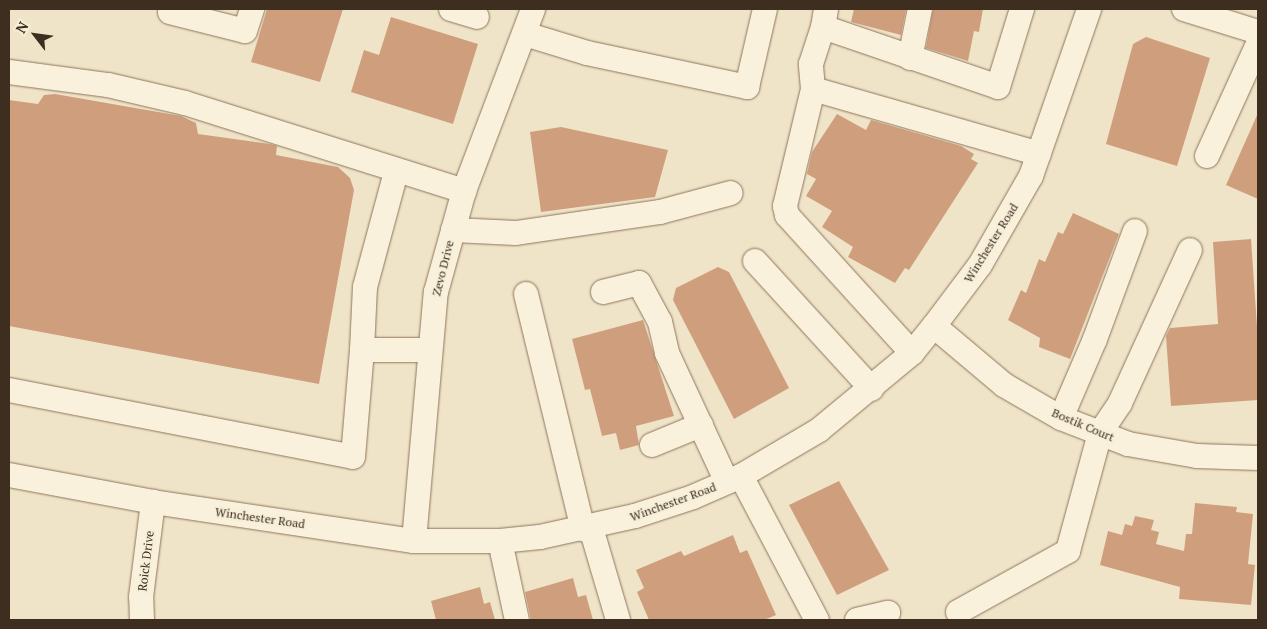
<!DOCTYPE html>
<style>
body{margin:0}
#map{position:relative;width:1267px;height:629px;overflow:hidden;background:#f0e4c8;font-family:"PT Serif",serif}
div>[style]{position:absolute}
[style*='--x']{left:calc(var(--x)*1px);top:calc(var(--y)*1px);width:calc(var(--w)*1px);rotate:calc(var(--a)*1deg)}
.building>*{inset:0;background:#cf9f7d}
.roads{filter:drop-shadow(0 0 1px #8d765c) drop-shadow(0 0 1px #8d765c)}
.minor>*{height:24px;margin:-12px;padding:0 12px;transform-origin:12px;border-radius:12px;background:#faf1dc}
span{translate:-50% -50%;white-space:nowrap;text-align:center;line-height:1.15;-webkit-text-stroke:4px #f7eed8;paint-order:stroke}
.street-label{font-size:12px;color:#3d2e20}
.frame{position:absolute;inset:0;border:10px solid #3d2e20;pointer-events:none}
.north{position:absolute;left:10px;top:10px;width:50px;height:50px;-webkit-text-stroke:4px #f7eed8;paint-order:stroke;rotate:300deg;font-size:14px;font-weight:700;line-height:20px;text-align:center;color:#3d2e20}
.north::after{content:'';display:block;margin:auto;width:18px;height:22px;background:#3d2e20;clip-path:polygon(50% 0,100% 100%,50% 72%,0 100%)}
</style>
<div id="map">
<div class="building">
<i style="clip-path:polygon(267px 9px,343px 9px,320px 82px,251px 62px)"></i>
<i style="clip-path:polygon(854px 9px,906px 9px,901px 35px,851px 22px)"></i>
<i style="clip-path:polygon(933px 9px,983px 9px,979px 32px,974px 31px,968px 61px,926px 48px)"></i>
<i style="clip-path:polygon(391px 17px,478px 44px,453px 124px,351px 92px,364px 50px,379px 55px)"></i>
<i style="clip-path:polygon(1146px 37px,1210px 58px,1177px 166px,1106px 144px,1133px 44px)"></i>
<i style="clip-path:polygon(55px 94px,181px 116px,196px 123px,198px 134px,270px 144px,277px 146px,276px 155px,338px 167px,350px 178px,354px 190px,319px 384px,9px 326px,9px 100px,38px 104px,44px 95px)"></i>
<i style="clip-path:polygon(1258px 113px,1258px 199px,1226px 185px)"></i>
<i style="clip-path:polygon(837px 114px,866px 130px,871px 120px,961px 146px,974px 154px,971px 159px,978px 163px,909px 270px,905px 268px,895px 283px,848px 257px,853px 247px,822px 227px,832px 211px,806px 196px,816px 179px,807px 174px,812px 152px)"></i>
<i style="clip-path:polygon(561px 127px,668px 150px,655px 197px,541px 212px,530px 132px)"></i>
<i style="clip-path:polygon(1073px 213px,1119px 234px,1070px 359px,1039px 347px,1040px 338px,1008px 320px,1021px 290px,1026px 293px,1039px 259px,1045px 262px,1058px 232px,1063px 234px)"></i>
<i style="clip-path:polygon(1251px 239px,1258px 341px,1258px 400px,1171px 406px,1166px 336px,1170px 328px,1218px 324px,1213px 242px)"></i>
<i style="clip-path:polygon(718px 267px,729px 272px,789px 388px,734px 419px,673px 300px,676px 288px)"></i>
<i style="clip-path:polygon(643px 320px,674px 416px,636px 426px,639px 445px,620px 450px,616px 433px,602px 436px,590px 389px,585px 390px,572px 339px)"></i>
<i style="clip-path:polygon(839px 481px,889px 570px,837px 595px,789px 505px)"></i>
<i style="clip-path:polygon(1195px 503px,1237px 507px,1236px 512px,1253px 514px,1248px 564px,1255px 565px,1251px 605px,1179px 599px,1180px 587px,1100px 565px,1108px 531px,1122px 535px,1125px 524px,1132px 526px,1135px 516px,1154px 520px,1151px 530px,1159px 532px,1156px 544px,1184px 551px,1186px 534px,1192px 534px)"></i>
<i style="clip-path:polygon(733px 535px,740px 553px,747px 550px,776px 615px,764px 620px,649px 620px,637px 592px,644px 588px,636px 570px,681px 551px,684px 556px)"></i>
<i style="clip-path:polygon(573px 578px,578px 597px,586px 595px,593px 620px,531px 620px,525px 592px)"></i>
<i style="clip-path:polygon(480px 587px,484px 604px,490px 602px,495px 620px,436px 620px,431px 601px)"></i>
</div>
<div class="roads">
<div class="minor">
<i style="--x:451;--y:9;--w:27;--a:17"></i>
<i style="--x:826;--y:9;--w:18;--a:99"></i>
<i style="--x:823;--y:27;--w:185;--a:18.9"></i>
<i style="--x:998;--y:87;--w:82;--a:-72.9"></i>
<i style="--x:1184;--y:9;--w:77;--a:17.3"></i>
<i style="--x:170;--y:12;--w:77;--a:14.2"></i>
<i style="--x:245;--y:31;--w:23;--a:-72"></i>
<i style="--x:525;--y:34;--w:65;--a:17"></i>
<i style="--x:587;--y:53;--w:164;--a:12"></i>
<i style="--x:747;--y:87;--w:80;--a:-77"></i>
<i style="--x:910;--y:58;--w:50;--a:-78.5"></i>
<i style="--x:9;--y:72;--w:100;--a:7.5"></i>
<i style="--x:108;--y:85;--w:79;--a:13.2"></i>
<i style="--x:185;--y:103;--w:293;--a:17.5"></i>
<i style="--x:813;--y:89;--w:25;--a:-95"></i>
<i style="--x:811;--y:64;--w:39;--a:-72"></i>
<i style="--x:1207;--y:156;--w:123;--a:-65.5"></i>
<i style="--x:453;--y:230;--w:63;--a:2.7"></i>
<i style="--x:516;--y:233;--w:146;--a:-8.3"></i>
<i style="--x:660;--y:212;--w:73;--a:-15"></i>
<i style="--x:755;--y:261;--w:173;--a:47.6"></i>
<i style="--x:603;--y:292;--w:37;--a:-14"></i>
<i style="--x:639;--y:283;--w:44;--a:61.7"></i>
<i style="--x:660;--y:322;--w:32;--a:77"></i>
<i style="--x:667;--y:353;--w:142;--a:65.1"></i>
<i style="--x:526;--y:294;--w:242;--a:76.4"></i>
<i style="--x:934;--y:326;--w:92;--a:40.1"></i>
<i style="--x:1004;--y:385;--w:66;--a:30.1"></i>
<i style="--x:1061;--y:418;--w:72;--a:21.2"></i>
<i style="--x:1128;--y:444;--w:70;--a:9.9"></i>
<i style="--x:1197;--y:456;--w:61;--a:1.9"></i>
<i style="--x:362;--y:350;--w:63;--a:-87.3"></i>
<i style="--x:365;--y:287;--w:119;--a:-74.9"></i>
<i style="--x:912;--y:353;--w:186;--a:-132.2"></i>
<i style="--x:787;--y:215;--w:9;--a:-103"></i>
<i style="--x:785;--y:206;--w:120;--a:-76.5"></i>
<i style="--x:813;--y:89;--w:235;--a:16"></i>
<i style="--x:9;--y:390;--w:350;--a:11"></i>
<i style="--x:353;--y:457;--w:107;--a:-85.2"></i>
<i style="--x:362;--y:350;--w:68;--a:0"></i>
<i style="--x:1061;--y:418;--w:86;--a:-66.7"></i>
<i style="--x:1095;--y:339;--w:115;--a:-69.7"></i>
<i style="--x:652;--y:445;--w:53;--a:-22.2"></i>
<i style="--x:9;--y:475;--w:147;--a:10.6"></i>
<i style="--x:153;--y:502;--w:264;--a:8.5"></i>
<i style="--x:414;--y:541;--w:86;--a:0"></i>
<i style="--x:500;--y:541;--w:40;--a:-5.7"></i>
<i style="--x:540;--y:537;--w:97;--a:-12.5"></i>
<i style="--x:635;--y:516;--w:61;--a:-18.1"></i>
<i style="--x:693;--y:497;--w:52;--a:-23.6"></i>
<i style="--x:741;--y:476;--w:91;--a:-30.5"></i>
<i style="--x:819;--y:430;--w:121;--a:-39.6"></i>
<i style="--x:912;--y:353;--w:35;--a:-51"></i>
<i style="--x:934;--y:326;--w:76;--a:-53"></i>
<i style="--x:980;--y:265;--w:103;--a:-60.2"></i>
<i style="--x:1031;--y:176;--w:177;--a:-70.8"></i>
<i style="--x:741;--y:476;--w:163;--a:62.2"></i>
<i style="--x:591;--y:528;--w:96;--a:73.6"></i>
<i style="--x:414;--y:541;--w:250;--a:-85"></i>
<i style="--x:436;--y:292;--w:105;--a:-74.5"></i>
<i style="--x:464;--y:191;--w:195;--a:-69.2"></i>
<i style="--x:500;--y:541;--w:81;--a:77.9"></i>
<i style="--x:958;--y:612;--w:126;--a:-29"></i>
<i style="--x:1068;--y:551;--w:122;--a:-74.8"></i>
<i style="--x:1100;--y:433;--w:36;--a:-56"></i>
<i style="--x:1120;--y:403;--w:168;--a:-65.4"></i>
<i style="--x:142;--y:620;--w:23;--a:-92"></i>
<i style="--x:141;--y:597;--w:96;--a:-82.8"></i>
<i style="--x:857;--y:620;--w:32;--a:-13"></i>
</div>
</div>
<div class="street-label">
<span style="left:991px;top:243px;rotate:-58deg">Winchester Road</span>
<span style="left:443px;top:268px;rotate:-76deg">Zevo Drive</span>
<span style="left:1083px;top:425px;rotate:23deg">Bostik Court</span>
<span style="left:673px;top:502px;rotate:-20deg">Winchester Road</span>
<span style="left:260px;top:518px;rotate:8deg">Winchester Road</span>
<span style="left:146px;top:561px;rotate:-83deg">Roick Drive</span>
</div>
<div class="frame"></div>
<div class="north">N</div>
</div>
